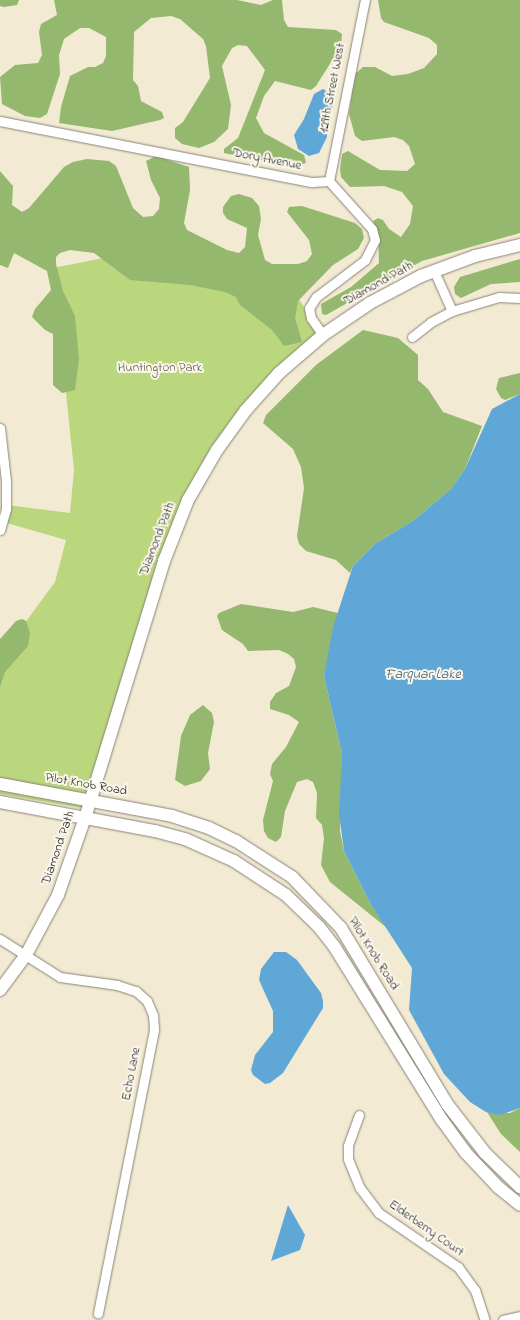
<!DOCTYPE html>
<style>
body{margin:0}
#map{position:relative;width:520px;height:1320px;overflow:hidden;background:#f3ead3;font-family:"Indie Flower",sans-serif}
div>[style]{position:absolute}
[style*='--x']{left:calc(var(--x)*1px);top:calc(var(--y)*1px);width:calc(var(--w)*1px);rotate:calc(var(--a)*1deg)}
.green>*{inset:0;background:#bbd77e}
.forest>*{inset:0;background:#94b86d}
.water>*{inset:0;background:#5fa7d6}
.roads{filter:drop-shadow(0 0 1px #888378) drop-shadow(0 0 1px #888378)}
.street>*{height:9px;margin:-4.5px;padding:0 4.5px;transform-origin:4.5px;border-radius:4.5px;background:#fff}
.secondary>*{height:12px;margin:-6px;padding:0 6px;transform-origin:6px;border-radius:6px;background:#fff}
span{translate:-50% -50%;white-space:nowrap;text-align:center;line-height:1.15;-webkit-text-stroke:4px #fbf7ec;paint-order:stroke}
.street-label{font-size:13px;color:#1c1c1c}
.park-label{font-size:13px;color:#545d3e}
.water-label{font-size:14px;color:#3a5b70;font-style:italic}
</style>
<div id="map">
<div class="green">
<i style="clip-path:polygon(103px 258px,297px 296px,322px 336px,258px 399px,230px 435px,185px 511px,87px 809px,0 794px,0 657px,55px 582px,66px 540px,3px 522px,7px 505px,70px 513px,74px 470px,53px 268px)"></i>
</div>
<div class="forest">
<i style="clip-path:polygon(0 0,19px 0,17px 5px,4px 7px,0 6px)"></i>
<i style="clip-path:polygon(54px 0,237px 0,261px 5px,273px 0,282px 0,284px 20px,288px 27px,336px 30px,342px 34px,341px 46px,316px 86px,311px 90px,275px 81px,264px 96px,256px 118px,264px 133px,304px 155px,306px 163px,297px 166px,281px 164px,224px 153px,224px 149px,238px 138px,265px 70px,247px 46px,238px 45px,232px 48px,222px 66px,231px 105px,228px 129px,214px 142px,199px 148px,182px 144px,175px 138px,175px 128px,183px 122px,210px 78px,206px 46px,203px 39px,180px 19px,171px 16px,151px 18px,134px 32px,133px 80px,138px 86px,141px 101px,162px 112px,164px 118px,160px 120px,112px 131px,59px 123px,61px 107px,70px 76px,88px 67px,95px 67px,103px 63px,106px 56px,106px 37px,89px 28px,80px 28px,64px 39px,59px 55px,60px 74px,47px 114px,40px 118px,25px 116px,2px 104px,0 77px,15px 65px,38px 63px,42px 55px,39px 32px,41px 24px,57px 15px)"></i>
<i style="clip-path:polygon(378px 0,520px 0,520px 233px,422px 261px,326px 315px,322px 314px,321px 304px,351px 287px,379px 263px,378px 232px,373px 221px,378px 218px,383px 220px,389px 229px,401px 237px,410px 224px,413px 206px,402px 192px,384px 186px,350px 187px,341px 177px,340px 169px,342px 154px,348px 151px,380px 170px,407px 171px,415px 164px,409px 146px,403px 140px,394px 137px,362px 141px,355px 136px,349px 114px,355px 74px,363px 67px,375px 67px,392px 76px,408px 74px,424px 68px,437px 54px,437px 45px,429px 38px,384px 22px,381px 18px)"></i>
<i style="clip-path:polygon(156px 156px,189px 167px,190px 190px,184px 223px,187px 230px,227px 250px,239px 253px,245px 247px,247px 228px,227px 219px,223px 213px,223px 207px,231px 196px,239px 194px,252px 198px,259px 206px,261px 219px,258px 235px,265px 260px,272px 264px,298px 264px,307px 261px,312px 254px,309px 240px,287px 212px,289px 207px,302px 206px,355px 223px,362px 229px,364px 238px,358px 249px,333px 265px,298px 301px,295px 318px,302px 342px,284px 346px,272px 330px,240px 305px,236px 297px,225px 292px,190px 285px,130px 280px,94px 253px,70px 250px,60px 253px,56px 257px,56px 264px,63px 291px,75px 316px,79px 359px,75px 390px,62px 393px,53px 385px,53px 334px,45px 330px,32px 317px,35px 309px,51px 290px,47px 271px,14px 253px,8px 268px,0 265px,0 171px,13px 186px,12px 205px,22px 212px,29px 208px,64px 167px,73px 162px,87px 159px,109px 161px,116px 166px,133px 208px,143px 217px,153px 216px,159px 209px,160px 198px,151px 180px,146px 161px)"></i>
<i style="clip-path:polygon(520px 259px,520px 282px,491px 284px,461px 298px,455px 294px,454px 287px,460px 277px)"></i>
<i style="clip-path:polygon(363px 330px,398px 338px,418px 355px,418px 380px,428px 389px,443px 412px,482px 426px,465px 469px,451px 489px,413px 521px,376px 543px,353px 566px,350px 573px,336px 560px,306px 551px,299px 544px,297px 536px,304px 488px,301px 467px,293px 449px,263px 423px,266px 415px,316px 365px)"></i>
<i style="clip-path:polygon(520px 373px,520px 394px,505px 400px,501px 398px,496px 389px,499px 378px)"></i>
<i style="clip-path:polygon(241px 604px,293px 612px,313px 607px,338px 613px,324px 676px,342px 754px,340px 831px,344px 851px,370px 903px,387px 928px,330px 882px,321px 865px,324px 838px,322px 825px,316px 818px,317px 793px,313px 782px,307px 779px,297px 782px,285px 811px,281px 837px,276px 842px,268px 838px,264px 831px,263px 820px,273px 781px,270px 774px,272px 764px,286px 747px,299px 722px,289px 715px,270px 709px,270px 702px,276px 693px,289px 686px,296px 667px,294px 659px,288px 654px,279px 650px,248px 651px,243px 644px,222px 630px,217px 616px,219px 613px)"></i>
<i style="clip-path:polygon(22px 619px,26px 621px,30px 633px,28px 646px,5px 672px,0 687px,0 639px,16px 621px)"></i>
<i style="clip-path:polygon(203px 705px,212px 713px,214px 722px,208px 753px,210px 769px,201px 781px,185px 786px,175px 780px,181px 736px,190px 715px)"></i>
<i style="clip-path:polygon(520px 1108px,520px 1152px,501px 1134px,487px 1112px,510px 1113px)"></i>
</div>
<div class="water">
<i style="clip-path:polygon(323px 89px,334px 96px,330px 120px,318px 127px,318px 131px,327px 134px,327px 137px,319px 153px,309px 156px,298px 149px,294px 135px,304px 119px,314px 94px)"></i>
<i style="clip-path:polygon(520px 394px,520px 1108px,500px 1115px,486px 1112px,470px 1102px,444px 1074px,409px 1010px,412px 968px,370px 903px,344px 851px,339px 814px,342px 754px,324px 676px,333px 627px,353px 566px,376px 543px,413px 521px,451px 489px,465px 469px,492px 409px)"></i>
<i style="clip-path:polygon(274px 952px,286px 952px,297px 960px,321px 993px,323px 1001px,323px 1008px,283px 1073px,270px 1083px,265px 1084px,253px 1075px,251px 1070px,255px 1055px,273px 1032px,273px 1011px,259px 980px,261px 969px)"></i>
<i style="clip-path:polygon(288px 1205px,305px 1235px,300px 1250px,271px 1261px)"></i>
</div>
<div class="roads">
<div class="street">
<i style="--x:0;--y:121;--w:318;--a:11.1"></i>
<i style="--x:312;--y:182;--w:17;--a:-3"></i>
<i style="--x:329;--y:181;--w:64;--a:48.1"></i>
<i style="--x:372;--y:229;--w:11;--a:75"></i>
<i style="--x:375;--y:240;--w:22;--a:117"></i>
<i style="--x:365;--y:260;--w:61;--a:142.9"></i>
<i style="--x:316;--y:297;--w:13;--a:122"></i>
<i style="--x:309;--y:308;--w:10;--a:79"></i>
<i style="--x:311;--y:318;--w:21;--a:55"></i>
<i style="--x:329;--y:181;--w:185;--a:-78.8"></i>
<i style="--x:434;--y:271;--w:44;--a:65.8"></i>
<i style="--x:412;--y:337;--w:24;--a:-38"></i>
<i style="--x:431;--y:322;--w:24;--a:-28"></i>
<i style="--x:452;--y:311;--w:49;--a:-16.6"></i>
<i style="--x:499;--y:297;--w:21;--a:3"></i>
<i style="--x:0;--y:428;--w:53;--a:83.5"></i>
<i style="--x:6;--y:481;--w:28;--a:90"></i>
<i style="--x:6;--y:509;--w:22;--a:106"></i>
<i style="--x:0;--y:939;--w:71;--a:32.3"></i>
<i style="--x:60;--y:977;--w:58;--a:8"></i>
<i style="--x:117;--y:985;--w:20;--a:18"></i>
<i style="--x:136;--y:991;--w:15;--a:42"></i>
<i style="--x:147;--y:1001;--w:15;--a:67"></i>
<i style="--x:153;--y:1015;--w:15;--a:86"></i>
<i style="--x:154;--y:1030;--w:289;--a:101.2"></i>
<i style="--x:359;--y:1115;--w:33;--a:110"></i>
<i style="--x:348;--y:1146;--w:13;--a:90"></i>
<i style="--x:348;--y:1159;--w:31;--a:68"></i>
<i style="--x:360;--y:1188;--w:31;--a:53"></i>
<i style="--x:379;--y:1213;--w:96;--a:34.4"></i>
<i style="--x:458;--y:1267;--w:29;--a:54"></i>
<i style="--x:475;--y:1290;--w:32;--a:72"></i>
<i style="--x:503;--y:1320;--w:17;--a:-13"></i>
</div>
<div class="secondary">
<i style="--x:0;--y:784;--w:175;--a:10.5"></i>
<i style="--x:172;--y:816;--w:39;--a:18"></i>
<i style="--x:209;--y:828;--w:30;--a:26"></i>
<i style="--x:236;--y:841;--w:67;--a:32.7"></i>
<i style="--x:292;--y:877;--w:71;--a:46.1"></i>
<i style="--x:341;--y:928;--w:205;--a:58.9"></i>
<i style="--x:447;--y:1104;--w:62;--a:52.2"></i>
<i style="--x:485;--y:1153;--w:49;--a:44.2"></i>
<i style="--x:0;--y:802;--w:158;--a:10.6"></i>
<i style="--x:155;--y:831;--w:31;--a:15"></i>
<i style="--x:185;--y:839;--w:54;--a:24.2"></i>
<i style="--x:234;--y:861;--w:62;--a:33.2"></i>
<i style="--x:286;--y:895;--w:46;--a:44.1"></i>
<i style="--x:319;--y:927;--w:24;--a:52"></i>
<i style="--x:334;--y:946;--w:205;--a:58.2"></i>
<i style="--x:442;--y:1120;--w:41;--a:54"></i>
<i style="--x:466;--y:1153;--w:47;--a:46.7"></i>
<i style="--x:498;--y:1187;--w:28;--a:39"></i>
<i style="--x:0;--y:990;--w:44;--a:-53.4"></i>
<i style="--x:26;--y:955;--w:68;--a:-61.9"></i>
<i style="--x:58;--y:895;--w:82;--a:-70.7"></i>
<i style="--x:85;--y:818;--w:269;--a:-72.9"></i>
<i style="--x:164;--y:561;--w:66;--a:-68.5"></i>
<i style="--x:188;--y:500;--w:58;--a:-59.9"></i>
<i style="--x:217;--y:450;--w:49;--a:-54.1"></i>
<i style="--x:246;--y:410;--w:50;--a:-48.3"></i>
<i style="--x:279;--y:373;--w:58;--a:-40.8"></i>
<i style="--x:323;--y:335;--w:57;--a:-34.2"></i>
<i style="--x:370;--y:303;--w:58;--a:-27.9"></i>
<i style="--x:421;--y:276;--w:58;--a:-20.3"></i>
<i style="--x:475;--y:256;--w:46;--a:-13.7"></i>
</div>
</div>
<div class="street-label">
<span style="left:333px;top:88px;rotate:-79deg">129th Street West</span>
<span style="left:267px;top:160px;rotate:11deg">Dory Avenue</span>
<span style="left:379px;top:284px;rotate:-29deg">Diamond Path</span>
<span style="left:158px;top:539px;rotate:-69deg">Diamond Path</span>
<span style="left:86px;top:785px;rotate:10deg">Pilot Knob Road</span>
<span style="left:59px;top:848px;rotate:-71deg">Diamond Path</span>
<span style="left:373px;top:954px;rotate:58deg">Pilot Knob Road</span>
<span style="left:132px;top:1074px;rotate:-79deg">Echo Lane</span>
<span style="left:426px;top:1229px;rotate:35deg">Elderberry Court</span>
</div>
<div class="park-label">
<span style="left:160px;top:368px">Huntington Park</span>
</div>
<div class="water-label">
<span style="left:423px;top:675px">Farquar Lake</span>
</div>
</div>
